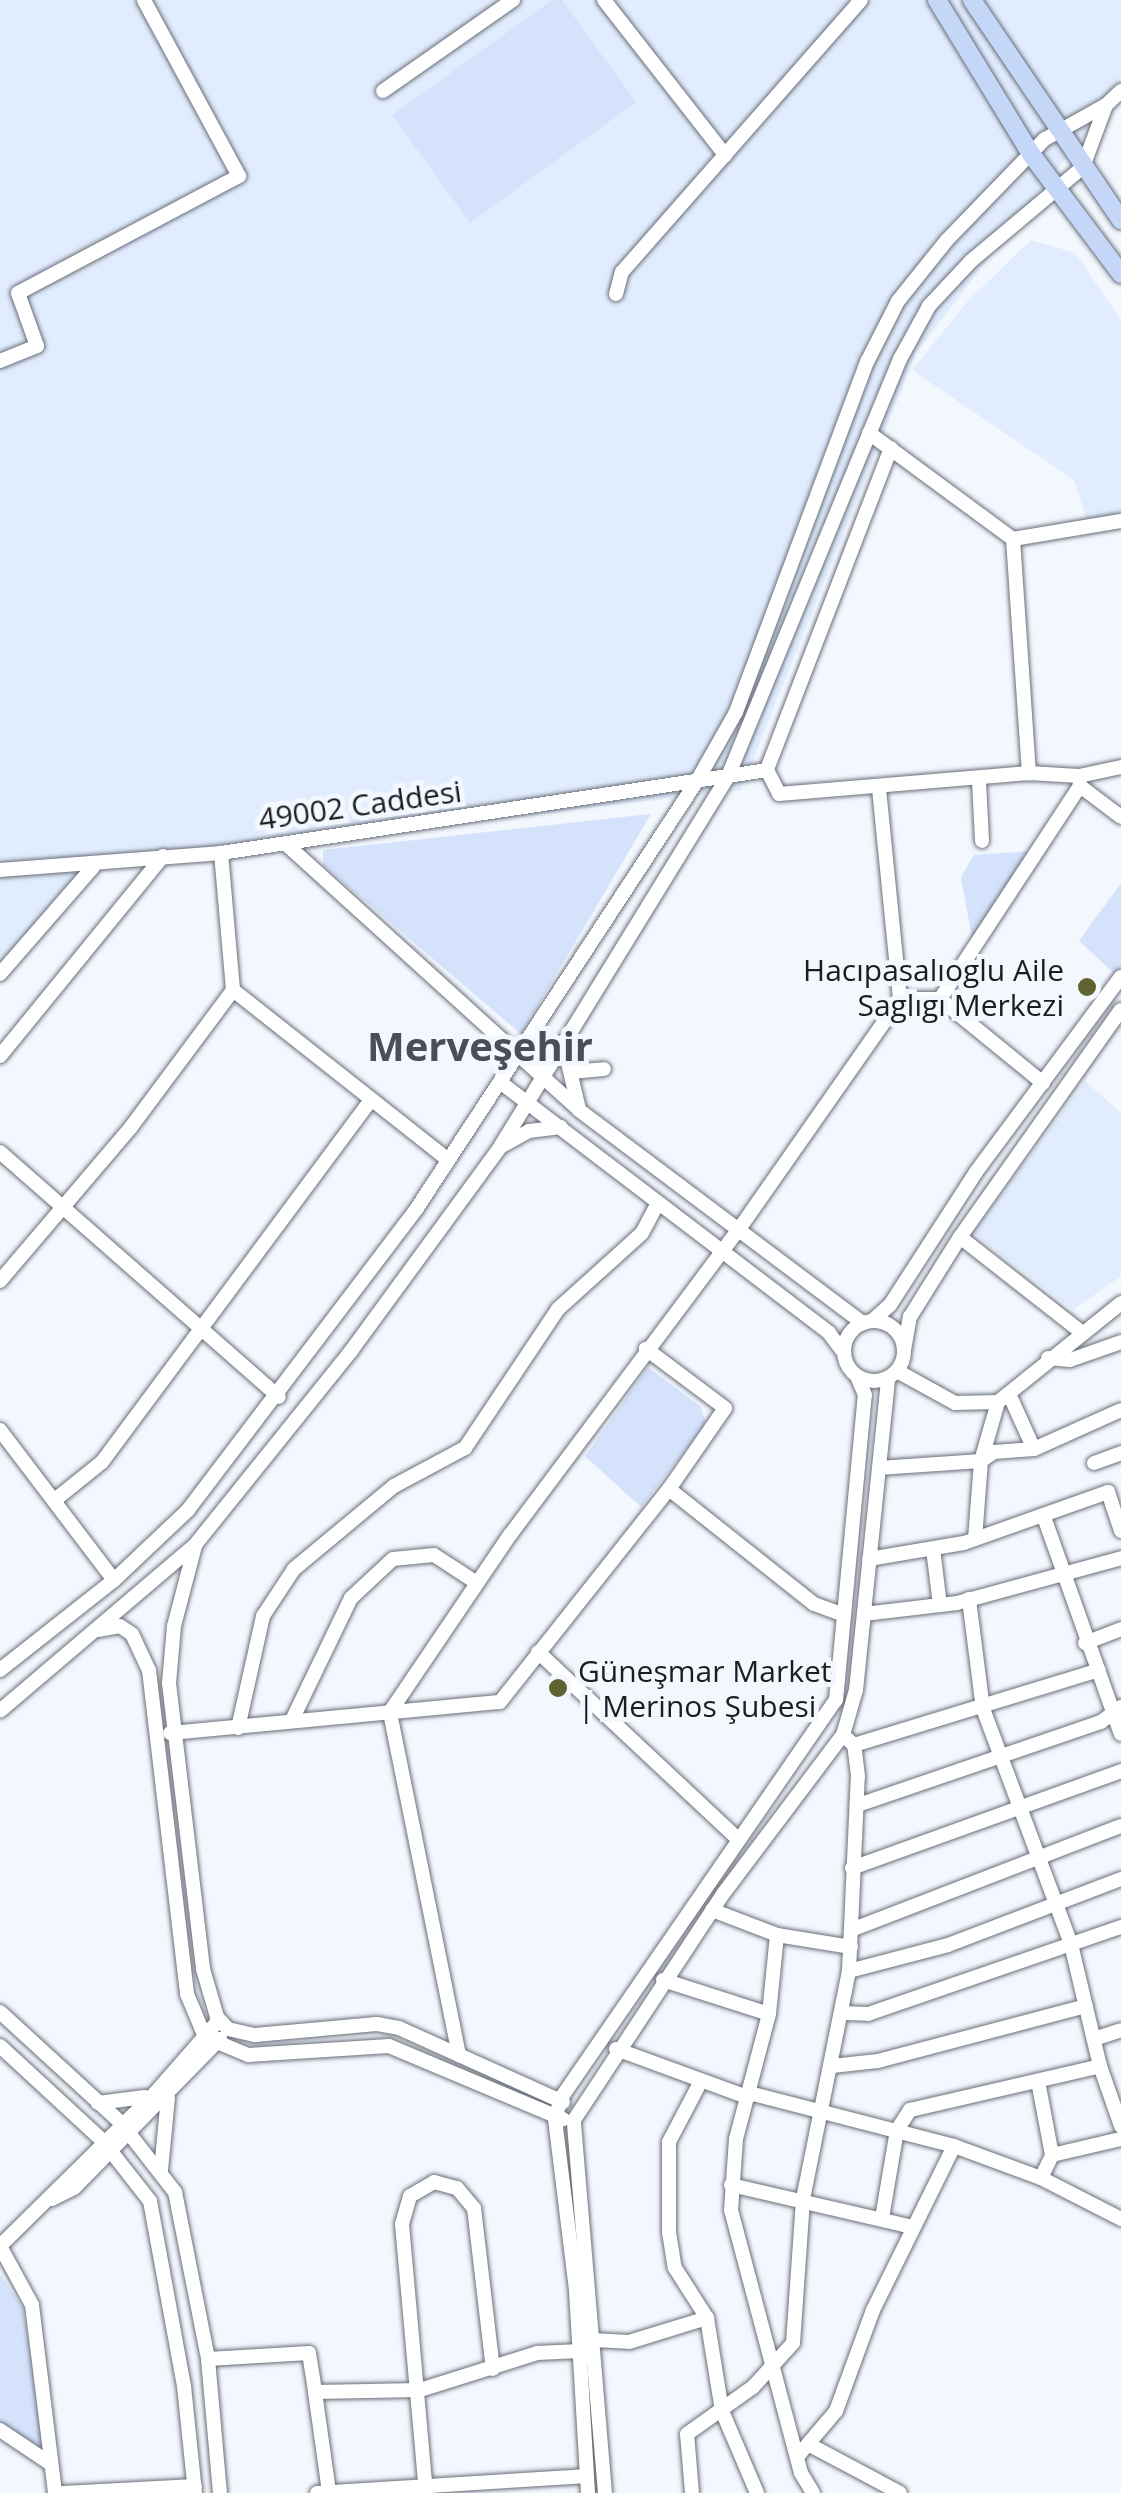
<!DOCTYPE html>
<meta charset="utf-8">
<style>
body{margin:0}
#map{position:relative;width:1121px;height:2493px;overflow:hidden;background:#f3f7fe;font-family:"Open Sans",sans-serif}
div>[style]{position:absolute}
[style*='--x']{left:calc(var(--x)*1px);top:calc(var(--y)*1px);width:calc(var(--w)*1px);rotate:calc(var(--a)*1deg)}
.built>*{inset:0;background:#e1ecfe}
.green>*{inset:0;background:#d4e2fb}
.roads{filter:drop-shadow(0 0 2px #686e78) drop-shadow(0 0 2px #686e78)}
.minor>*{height:14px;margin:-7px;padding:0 7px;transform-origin:7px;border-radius:7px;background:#fff}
.minor>.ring{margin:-7px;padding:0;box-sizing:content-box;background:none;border:14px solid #fff;border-radius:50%}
.major>*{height:18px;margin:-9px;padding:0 9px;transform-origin:9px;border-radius:9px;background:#c4d7f8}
.dots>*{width:28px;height:28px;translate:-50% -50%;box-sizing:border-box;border:5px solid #f3f7fe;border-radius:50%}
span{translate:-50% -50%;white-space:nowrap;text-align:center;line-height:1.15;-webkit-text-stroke:10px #f3f7fe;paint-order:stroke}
.street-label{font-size:30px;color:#1a1d21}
.poi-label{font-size:30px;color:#1a1d21}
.right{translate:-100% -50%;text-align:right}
.left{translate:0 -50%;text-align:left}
.district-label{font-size:40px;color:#494e58;font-weight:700}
</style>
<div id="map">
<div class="built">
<i style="clip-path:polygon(0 0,1121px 0,1121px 101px,1076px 144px,916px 353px,741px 790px,99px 866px,0 979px)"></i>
<i style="clip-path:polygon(1031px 240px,1075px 253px,1121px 320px,1121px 513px,1088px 523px,1074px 480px,912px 370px,968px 301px)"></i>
<i style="clip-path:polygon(1085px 1081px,1121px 1113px,1121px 1276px,1073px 1310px,973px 1233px)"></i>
</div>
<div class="green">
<i style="clip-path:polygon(552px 0,562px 0,636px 102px,470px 223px,392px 115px)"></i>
<i style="clip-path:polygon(651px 814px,521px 1034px,323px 865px,323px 850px)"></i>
<i style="clip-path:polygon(1032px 851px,973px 943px,961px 877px,974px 855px)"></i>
<i style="clip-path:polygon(1121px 883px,1121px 968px,1116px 975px,1079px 941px)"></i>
<i style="clip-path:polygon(648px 1367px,700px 1406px,706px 1423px,641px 1507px,585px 1456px)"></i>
<i style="clip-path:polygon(0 2274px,23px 2308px,45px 2454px,0 2425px)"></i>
</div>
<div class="roads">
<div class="minor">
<i style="--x:604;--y:0;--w:197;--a:52"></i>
<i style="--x:383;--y:91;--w:159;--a:-35"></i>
<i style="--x:1106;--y:105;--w:21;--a:-43"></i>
<i style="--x:616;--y:294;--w:23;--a:-75"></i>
<i style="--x:622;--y:272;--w:362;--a:-48.7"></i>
<i style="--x:0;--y:361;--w:40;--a:-22"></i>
<i style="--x:37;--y:346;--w:56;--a:-109.7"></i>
<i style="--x:18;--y:293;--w:250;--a:-27.9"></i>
<i style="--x:239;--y:176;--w:200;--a:-118.4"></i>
<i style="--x:869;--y:433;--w:179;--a:36.4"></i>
<i style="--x:1013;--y:539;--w:109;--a:-9.5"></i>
<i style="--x:891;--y:448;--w:345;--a:111.1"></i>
<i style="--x:767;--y:770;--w:27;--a:63"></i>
<i style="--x:779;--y:794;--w:251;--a:-4.8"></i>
<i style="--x:1029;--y:773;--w:50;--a:3.4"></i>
<i style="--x:1079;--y:776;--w:43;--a:-12.1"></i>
<i style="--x:1013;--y:539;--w:235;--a:86.1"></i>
<i style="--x:979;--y:781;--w:60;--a:87.1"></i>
<i style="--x:1080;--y:786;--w:51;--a:37.1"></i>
<i style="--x:286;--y:844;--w:396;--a:42.2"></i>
<i style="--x:579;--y:1110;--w:355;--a:36.9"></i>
<i style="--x:0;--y:870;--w:222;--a:-4.4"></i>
<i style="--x:221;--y:853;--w:552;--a:-8.64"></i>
<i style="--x:0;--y:974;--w:142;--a:-49"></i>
<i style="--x:233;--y:990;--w:274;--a:38.3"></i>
<i style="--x:900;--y:999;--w:40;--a:0"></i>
<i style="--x:940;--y:999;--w:133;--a:39.2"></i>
<i style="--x:940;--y:999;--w:255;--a:-56.7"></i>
<i style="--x:1080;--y:786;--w:10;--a:-96"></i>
<i style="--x:563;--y:1042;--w:69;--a:76.6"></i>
<i style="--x:0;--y:1056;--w:258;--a:-50.8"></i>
<i style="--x:571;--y:1072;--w:33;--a:-5"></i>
<i style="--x:500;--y:1082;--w:414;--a:37.3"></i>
<i style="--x:829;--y:1333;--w:25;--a:53"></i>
<i style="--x:502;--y:1146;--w:31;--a:-29"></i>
<i style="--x:529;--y:1131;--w:32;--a:-7"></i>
<i style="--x:0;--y:1152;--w:371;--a:41.3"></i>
<i style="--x:960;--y:1237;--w:152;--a:38.1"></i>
<i style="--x:0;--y:1281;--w:202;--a:-49.6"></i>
<i style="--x:131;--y:1127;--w:171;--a:-53.3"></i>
<i style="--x:233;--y:990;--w:138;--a:-95"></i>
<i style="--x:872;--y:1321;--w:24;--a:-42"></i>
<i style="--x:890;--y:1305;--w:158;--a:-57.1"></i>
<i style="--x:976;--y:1172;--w:243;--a:-53.4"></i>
<i class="ring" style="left:844px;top:1321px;width:46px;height:46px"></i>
<i style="--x:904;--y:1350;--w:34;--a:-80"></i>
<i style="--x:910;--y:1317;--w:94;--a:-58"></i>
<i style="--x:960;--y:1237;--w:278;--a:-54.7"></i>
<i style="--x:1048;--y:1358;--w:22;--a:5"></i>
<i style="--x:1070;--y:1360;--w:54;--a:-19.4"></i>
<i style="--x:897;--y:1371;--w:66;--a:28.9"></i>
<i style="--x:955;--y:1403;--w:43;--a:-1.3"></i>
<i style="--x:998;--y:1402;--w:158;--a:-38.8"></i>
<i style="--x:1009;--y:1394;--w:60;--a:65.6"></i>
<i style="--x:0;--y:1430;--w:188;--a:52.8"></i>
<i style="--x:1094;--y:1463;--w:29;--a:-20"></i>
<i style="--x:879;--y:1468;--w:102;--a:-3.9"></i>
<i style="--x:981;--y:1461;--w:16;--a:-35"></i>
<i style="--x:994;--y:1452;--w:40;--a:-4.3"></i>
<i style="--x:1034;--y:1449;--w:95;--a:-24.1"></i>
<i style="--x:669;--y:1489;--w:185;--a:38.4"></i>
<i style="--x:814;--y:1604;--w:32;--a:20"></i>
<i style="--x:56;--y:1499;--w:59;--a:-38.8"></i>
<i style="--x:102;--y:1462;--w:450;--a:-53.4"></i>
<i style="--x:1044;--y:1517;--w:230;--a:70.5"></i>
<i style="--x:975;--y:1539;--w:78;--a:-85.6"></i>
<i style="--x:981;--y:1461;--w:61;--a:-73.9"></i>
<i style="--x:195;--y:1546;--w:83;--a:104.7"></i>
<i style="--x:174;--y:1626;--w:57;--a:95"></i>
<i style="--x:169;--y:1683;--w:288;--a:83.2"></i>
<i style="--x:203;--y:1969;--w:50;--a:73.7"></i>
<i style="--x:217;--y:2017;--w:16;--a:47"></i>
<i style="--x:228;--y:2029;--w:28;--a:13"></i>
<i style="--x:255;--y:2035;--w:122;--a:-5.2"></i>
<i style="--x:377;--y:2024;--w:22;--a:10"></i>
<i style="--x:399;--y:2028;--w:180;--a:24.3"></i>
<i style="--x:933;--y:1549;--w:56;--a:82.9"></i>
<i style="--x:869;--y:1559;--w:96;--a:-9.6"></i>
<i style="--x:964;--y:1543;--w:153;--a:-19.5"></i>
<i style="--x:1108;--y:1492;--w:41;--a:71.6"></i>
<i style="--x:864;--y:1614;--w:94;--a:-6.7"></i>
<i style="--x:957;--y:1603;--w:170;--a:-15.3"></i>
<i style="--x:98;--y:1630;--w:22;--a:-10"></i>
<i style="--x:120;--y:1626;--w:14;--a:34"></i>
<i style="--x:132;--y:1634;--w:40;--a:65"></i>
<i style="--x:149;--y:1670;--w:326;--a:83.3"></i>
<i style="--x:187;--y:1994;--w:47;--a:67.3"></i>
<i style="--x:205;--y:2037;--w:47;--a:22.7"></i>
<i style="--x:248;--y:2055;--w:141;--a:-3.7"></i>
<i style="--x:389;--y:2046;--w:189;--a:22.8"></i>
<i style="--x:1085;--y:1643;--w:39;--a:-21"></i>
<i style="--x:538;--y:1652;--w:275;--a:43.1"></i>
<i style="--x:0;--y:1670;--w:145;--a:-38.3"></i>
<i style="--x:114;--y:1580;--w:102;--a:-43.4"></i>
<i style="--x:188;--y:1510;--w:379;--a:-52.8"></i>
<i style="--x:417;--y:1208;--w:511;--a:-56.75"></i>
<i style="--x:697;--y:781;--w:79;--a:-60.5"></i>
<i style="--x:736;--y:712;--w:374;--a:-69.5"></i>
<i style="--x:867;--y:362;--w:68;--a:-63.1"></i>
<i style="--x:898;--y:301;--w:78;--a:-51.2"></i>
<i style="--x:947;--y:240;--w:141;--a:-45.9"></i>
<i style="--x:1045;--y:139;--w:70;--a:-29.1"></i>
<i style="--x:1106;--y:105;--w:66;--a:110.4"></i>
<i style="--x:1083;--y:167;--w:146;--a:140"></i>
<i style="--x:971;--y:261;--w:62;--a:133"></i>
<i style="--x:929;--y:306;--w:60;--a:118.7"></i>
<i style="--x:900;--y:359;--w:453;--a:112.4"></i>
<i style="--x:727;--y:778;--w:432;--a:121.6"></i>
<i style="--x:501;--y:1146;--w:254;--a:126.2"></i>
<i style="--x:351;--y:1351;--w:248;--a:128.8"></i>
<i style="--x:196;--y:1544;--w:257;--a:139.6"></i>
<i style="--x:293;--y:1718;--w:133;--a:-64.2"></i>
<i style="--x:351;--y:1598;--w:57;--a:-42.9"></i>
<i style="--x:393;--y:1559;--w:41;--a:-5.6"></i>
<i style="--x:434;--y:1555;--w:51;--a:33.1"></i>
<i style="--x:238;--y:1728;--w:115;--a:-77.4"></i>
<i style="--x:263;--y:1616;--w:56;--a:-56.6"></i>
<i style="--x:294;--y:1569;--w:130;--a:-39.7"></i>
<i style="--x:394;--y:1486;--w:81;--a:-28.2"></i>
<i style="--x:465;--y:1448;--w:167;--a:-56.2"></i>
<i style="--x:558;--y:1309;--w:113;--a:-42.1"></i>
<i style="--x:642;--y:1233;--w:34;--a:-62"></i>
<i style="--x:170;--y:1733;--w:331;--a:-5.4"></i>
<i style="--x:500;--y:1702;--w:272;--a:-51.6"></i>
<i style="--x:669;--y:1489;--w:98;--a:-55.3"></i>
<i style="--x:725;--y:1408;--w:99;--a:-143.2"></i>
<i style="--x:854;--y:1745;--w:256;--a:-17"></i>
<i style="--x:858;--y:1805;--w:257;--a:-18.9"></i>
<i style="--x:1101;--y:1722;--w:25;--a:-37"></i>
<i style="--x:852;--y:1868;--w:286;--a:-19.8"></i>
<i style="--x:712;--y:1910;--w:70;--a:21"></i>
<i style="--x:777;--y:1935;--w:75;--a:9.2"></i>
<i style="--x:851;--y:1930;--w:289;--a:-21.1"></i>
<i style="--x:777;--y:1935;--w:79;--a:95.8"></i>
<i style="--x:769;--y:2014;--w:129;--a:104.8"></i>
<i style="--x:736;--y:2139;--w:71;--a:94"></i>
<i style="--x:731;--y:2210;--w:272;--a:75.1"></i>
<i style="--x:801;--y:2473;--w:23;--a:59"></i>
<i style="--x:849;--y:1971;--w:102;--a:-14.7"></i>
<i style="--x:948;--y:1945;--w:185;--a:-20.9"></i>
<i style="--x:663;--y:1980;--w:111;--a:17.8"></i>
<i style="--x:0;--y:2012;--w:164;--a:42.5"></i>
<i style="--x:121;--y:2123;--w:88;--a:52"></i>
<i style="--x:175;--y:2192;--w:170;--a:78.8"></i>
<i style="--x:208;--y:2359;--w:135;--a:84.9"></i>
<i style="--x:843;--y:2013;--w:25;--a:2"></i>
<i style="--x:868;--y:2014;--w:268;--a:-19"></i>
<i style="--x:1097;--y:2038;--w:25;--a:-18"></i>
<i style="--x:0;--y:2046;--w:139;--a:42.7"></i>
<i style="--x:102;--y:2140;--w:78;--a:51.8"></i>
<i style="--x:150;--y:2201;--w:188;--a:79.6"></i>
<i style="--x:184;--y:2386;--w:108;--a:84.1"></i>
<i style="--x:616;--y:2049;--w:140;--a:20.1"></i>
<i style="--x:747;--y:2097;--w:7;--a:-27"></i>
<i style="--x:753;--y:2094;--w:208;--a:14.5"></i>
<i style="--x:954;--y:2146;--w:93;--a:20.2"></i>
<i style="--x:1041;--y:2178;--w:90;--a:27.1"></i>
<i style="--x:459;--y:2055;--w:350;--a:-101.4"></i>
<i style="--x:390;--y:1712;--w:214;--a:-55.9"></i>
<i style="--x:510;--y:1535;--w:379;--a:-53.2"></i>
<i style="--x:737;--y:1232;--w:284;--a:-55"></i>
<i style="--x:900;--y:999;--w:211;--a:-95.7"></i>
<i style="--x:832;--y:2066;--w:46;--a:-6.2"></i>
<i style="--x:878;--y:2061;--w:215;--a:-14.8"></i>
<i style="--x:1100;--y:2066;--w:64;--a:70.7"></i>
<i style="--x:701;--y:2081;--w:69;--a:117.7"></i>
<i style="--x:669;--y:2142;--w:90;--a:90"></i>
<i style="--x:669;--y:2232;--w:36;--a:81"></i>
<i style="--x:675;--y:2268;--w:59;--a:57.4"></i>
<i style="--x:707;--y:2318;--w:94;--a:80.8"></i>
<i style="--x:722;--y:2411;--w:89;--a:66.9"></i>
<i style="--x:1038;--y:2081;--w:75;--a:79.3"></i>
<i style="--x:98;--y:2103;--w:47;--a:-7.3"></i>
<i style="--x:161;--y:2170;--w:73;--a:-84.5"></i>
<i style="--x:1041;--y:2178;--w:25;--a:-64"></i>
<i style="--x:1052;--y:2155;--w:71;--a:-13.1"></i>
<i style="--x:731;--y:2185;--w:187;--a:13"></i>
<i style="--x:52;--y:2199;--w:25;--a:-27"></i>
<i style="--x:74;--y:2188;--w:209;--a:-45.6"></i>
<i style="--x:882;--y:2218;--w:89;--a:-80.3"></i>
<i style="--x:897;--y:2130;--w:24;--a:-57"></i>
<i style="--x:910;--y:2110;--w:195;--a:-13"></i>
<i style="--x:1100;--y:2066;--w:125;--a:-103.4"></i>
<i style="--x:1071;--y:1944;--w:251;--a:-110.5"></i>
<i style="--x:983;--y:1709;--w:111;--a:-97.3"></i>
<i style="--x:0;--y:2246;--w:218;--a:-44.6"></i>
<i style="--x:155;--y:2093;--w:97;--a:-48.8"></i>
<i style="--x:0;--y:2246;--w:67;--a:61.5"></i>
<i style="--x:32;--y:2305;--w:189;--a:83"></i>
<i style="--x:593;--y:2340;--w:36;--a:3"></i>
<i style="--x:629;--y:2342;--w:82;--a:-17.1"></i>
<i style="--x:208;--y:2359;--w:101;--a:-3.4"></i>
<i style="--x:309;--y:2353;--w:39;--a:81"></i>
<i style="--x:315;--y:2392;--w:105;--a:-1.1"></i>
<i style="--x:420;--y:2390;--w:123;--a:-17.5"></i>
<i style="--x:537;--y:2353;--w:43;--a:-2.7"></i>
<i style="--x:315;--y:2392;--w:101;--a:82"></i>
<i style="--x:0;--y:2430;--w:61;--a:33.7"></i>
<i style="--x:808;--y:2444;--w:104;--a:28"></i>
<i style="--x:797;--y:2457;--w:60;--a:-49.7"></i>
<i style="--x:836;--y:2411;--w:108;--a:-69.9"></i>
<i style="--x:873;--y:2310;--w:183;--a:-63.7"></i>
<i style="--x:63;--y:2493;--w:132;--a:-3"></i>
<i style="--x:317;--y:2493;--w:270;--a:-3.6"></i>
<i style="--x:426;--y:2493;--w:270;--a:-95.1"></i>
<i style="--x:402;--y:2224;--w:29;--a:-74"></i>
<i style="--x:410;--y:2196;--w:28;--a:-30"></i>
<i style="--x:434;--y:2182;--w:24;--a:15"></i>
<i style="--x:457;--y:2188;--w:26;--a:50"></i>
<i style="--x:474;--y:2208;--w:162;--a:83.3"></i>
<i style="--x:588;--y:2493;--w:203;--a:-93.4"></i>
<i style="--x:576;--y:2290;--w:172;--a:-97"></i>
<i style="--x:555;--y:2119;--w:22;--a:-74"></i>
<i style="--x:561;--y:2098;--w:484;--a:-55.4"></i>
<i style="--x:836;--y:1700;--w:306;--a:-84.6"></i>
<i style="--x:865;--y:1395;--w:21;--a:-113"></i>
<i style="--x:605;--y:2493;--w:374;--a:-94.8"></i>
<i style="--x:574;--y:2120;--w:271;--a:-56.6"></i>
<i style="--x:723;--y:1894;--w:199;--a:-53"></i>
<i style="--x:843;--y:1735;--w:47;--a:-73.9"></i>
<i style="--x:856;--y:1690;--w:314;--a:-84.1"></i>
<i style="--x:692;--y:2493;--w:59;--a:-94.8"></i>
<i style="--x:687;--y:2434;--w:81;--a:-35.5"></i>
<i style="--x:753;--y:2387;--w:59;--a:-47.7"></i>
<i style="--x:793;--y:2343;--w:144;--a:-86"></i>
<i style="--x:803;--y:2199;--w:233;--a:-78.6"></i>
<i style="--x:849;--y:1971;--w:195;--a:-87.4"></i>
<i style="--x:858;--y:1776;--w:31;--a:-97"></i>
<i style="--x:854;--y:1745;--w:15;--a:-138"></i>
</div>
<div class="major">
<i style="--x:937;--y:0;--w:180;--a:58.6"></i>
<i style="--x:1031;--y:154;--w:150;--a:53.1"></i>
<i style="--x:972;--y:0;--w:266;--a:55.9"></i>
</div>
</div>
<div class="dots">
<i style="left:1087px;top:987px;background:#606230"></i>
<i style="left:558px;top:1688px;background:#606230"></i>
</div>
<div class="street-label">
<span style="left:360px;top:805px;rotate:-8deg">49002 Caddesi</span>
</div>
<div class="poi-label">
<span class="right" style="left:1064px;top:987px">Hacıpasalıoglu Aile<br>Saglıgı Merkezi</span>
<span class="left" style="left:578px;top:1688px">Güneşmar Market<br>| Merinos Şubesi</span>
</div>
<div class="district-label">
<span style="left:480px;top:1046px">Merveşehir</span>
</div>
</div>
